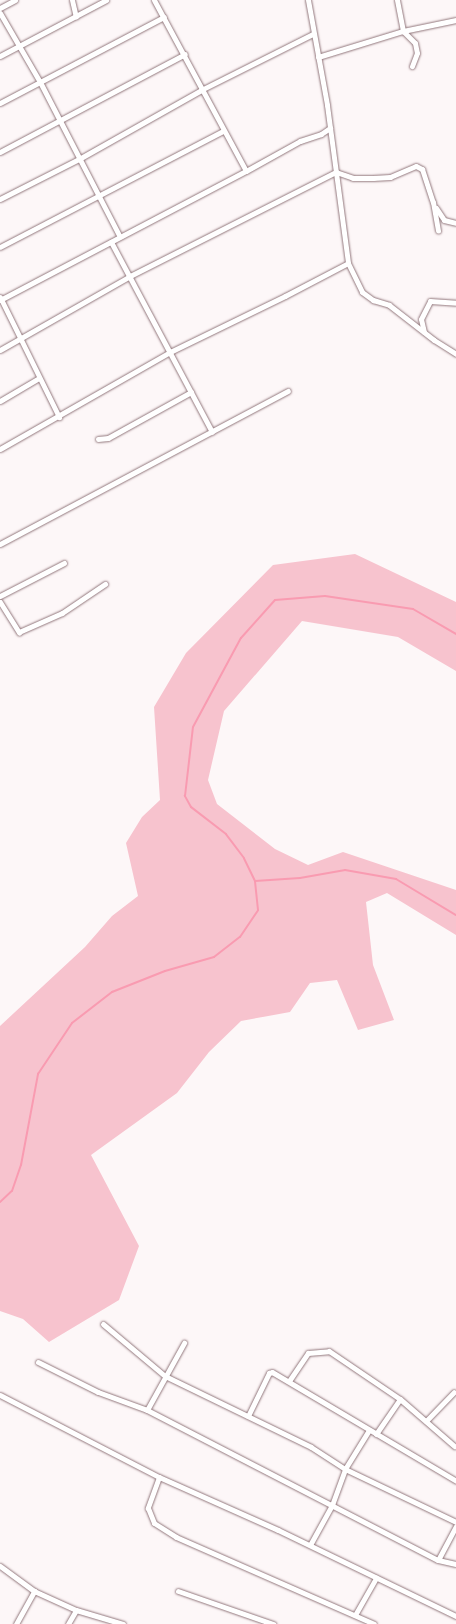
<!DOCTYPE html>
<style>
body{margin:0}
#map{position:relative;width:456px;height:1624px;overflow:hidden;background:#fdf7f8;font-family:Mulish,sans-serif}
div>[style]{position:absolute}
[style*='--x']{left:calc(var(--x)*1px);top:calc(var(--y)*1px);width:calc(var(--w)*1px);rotate:calc(var(--a)*1deg)}
.green>*{inset:0;background:#f7c3ce}
.stream>*{height:2px;margin:-1px;padding:0 1px;transform-origin:1px;border-radius:1px;background:#f99bb1}
.roads{filter:drop-shadow(0 0 1px #92777c) drop-shadow(0 0 1px #92777c)}
.minor>*{height:5px;margin:-2.5px;padding:0 2.5px;transform-origin:2.5px;border-radius:2.5px;background:#fff}
span{translate:-50% -50%;white-space:nowrap;text-align:center;line-height:1.15;-webkit-text-stroke:4px #fdf7f8;paint-order:stroke}
</style>
<div id="map">
<div class="green">
<i style="clip-path:polygon(355px 554px,456px 602px,456px 671px,398px 637px,302px 621px,224px 711px,208px 780px,217px 804px,275px 849px,308px 865px,343px 852px,456px 890px,456px 935px,387px 893px,366px 902px,373px 965px,394px 1020px,358px 1030px,337px 980px,310px 983px,290px 1012px,241px 1021px,209px 1052px,177px 1093px,91px 1155px,139px 1246px,119px 1300px,49px 1342px,23px 1319px,0 1311px,0 1026px,85px 947px,112px 916px,138px 896px,126px 843px,142px 817px,160px 800px,154px 707px,186px 653px,273px 565px)"></i>
</div>
<div class="stream">
<i style="--x:255;--y:881;--w:45;--a:-3.8"></i>
<i style="--x:300;--y:878;--w:46;--a:-10.1"></i>
<i style="--x:345;--y:870;--w:52;--a:10"></i>
<i style="--x:396;--y:879;--w:70;--a:31"></i>
<i style="--x:0;--y:1202;--w:16;--a:-43"></i>
<i style="--x:12;--y:1191;--w:28;--a:-71"></i>
<i style="--x:21;--y:1165;--w:93;--a:-79.4"></i>
<i style="--x:38;--y:1074;--w:61;--a:-56.3"></i>
<i style="--x:72;--y:1023;--w:51;--a:-37.8"></i>
<i style="--x:112;--y:992;--w:57;--a:-21.6"></i>
<i style="--x:165;--y:971;--w:51;--a:-15.9"></i>
<i style="--x:214;--y:957;--w:33;--a:-38"></i>
<i style="--x:240;--y:937;--w:32;--a:-56"></i>
<i style="--x:258;--y:910;--w:29;--a:-96"></i>
<i style="--x:255;--y:881;--w:25;--a:-116"></i>
<i style="--x:244;--y:858;--w:30;--a:-127"></i>
<i style="--x:226;--y:834;--w:44;--a:-142.4"></i>
<i style="--x:191;--y:807;--w:13;--a:-119"></i>
<i style="--x:185;--y:796;--w:69;--a:-83.4"></i>
<i style="--x:193;--y:727;--w:101;--a:-61.7"></i>
<i style="--x:241;--y:638;--w:51;--a:-48.2"></i>
<i style="--x:275;--y:600;--w:50;--a:-4.6"></i>
<i style="--x:325;--y:596;--w:89;--a:8.4"></i>
<i style="--x:413;--y:609;--w:50;--a:30.2"></i>
</div>
<div class="roads">
<div class="minor">
<i style="--x:72;--y:0;--w:17;--a:77"></i>
<i style="--x:154;--y:0;--w:194;--a:61.7"></i>
<i style="--x:246;--y:171;--w:62;--a:-29.1"></i>
<i style="--x:300;--y:141;--w:22;--a:-18"></i>
<i style="--x:321;--y:134;--w:11;--a:-34"></i>
<i style="--x:308;--y:0;--w:107;--a:79.7"></i>
<i style="--x:327;--y:105;--w:159;--a:82.4"></i>
<i style="--x:348;--y:263;--w:32;--a:64"></i>
<i style="--x:362;--y:292;--w:14;--a:36"></i>
<i style="--x:373;--y:300;--w:17;--a:17"></i>
<i style="--x:389;--y:305;--w:57;--a:37.9"></i>
<i style="--x:434;--y:340;--w:26;--a:32"></i>
<i style="--x:397;--y:0;--w:32;--a:79"></i>
<i style="--x:403;--y:31;--w:17;--a:45"></i>
<i style="--x:415;--y:43;--w:10;--a:79"></i>
<i style="--x:417;--y:53;--w:14;--a:111"></i>
<i style="--x:0;--y:8;--w:17;--a:-28"></i>
<i style="--x:0;--y:13;--w:80;--a:59.9"></i>
<i style="--x:40;--y:82;--w:174;--a:62.7"></i>
<i style="--x:0;--y:56;--w:120;--a:-27.8"></i>
<i style="--x:318;--y:57;--w:89;--a:-17"></i>
<i style="--x:403;--y:31;--w:54;--a:-11.7"></i>
<i style="--x:0;--y:103;--w:185;--a:-27.7"></i>
<i style="--x:0;--y:152;--w:209;--a:-27.9"></i>
<i style="--x:0;--y:199;--w:89;--a:-26.9"></i>
<i style="--x:79;--y:159;--w:142;--a:-29.4"></i>
<i style="--x:203;--y:89;--w:123;--a:-26.6"></i>
<i style="--x:436;--y:208;--w:14;--a:56"></i>
<i style="--x:444;--y:220;--w:12;--a:14"></i>
<i style="--x:111;--y:242;--w:215;--a:62"></i>
<i style="--x:0;--y:247;--w:251;--a:-27.5"></i>
<i style="--x:0;--y:297;--w:134;--a:63.8"></i>
<i style="--x:0;--y:300;--w:278;--a:-27.7"></i>
<i style="--x:424;--y:332;--w:13;--a:-103"></i>
<i style="--x:421;--y:319;--w:20;--a:-63"></i>
<i style="--x:430;--y:301;--w:26;--a:4"></i>
<i style="--x:0;--y:350;--w:150;--a:-29.6"></i>
<i style="--x:130;--y:276;--w:231;--a:-26.8"></i>
<i style="--x:336;--y:172;--w:18;--a:19"></i>
<i style="--x:353;--y:178;--w:20;--a:0"></i>
<i style="--x:373;--y:178;--w:17;--a:-3"></i>
<i style="--x:390;--y:177;--w:28;--a:-23"></i>
<i style="--x:416;--y:166;--w:7;--a:27"></i>
<i style="--x:422;--y:169;--w:35;--a:72"></i>
<i style="--x:433;--y:202;--w:29;--a:80"></i>
<i style="--x:0;--y:401;--w:45;--a:-30.5"></i>
<i style="--x:98;--y:439;--w:10;--a:-6"></i>
<i style="--x:108;--y:438;--w:95;--a:-29"></i>
<i style="--x:0;--y:449;--w:196;--a:-29.7"></i>
<i style="--x:170;--y:352;--w:128;--a:-26"></i>
<i style="--x:285;--y:296;--w:71;--a:-27.6"></i>
<i style="--x:0;--y:544;--w:326;--a:-28"></i>
<i style="--x:0;--y:596;--w:72;--a:-27.3"></i>
<i style="--x:0;--y:602;--w:36;--a:58"></i>
<i style="--x:19;--y:632;--w:47;--a:-23.8"></i>
<i style="--x:62;--y:613;--w:52;--a:-34"></i>
<i style="--x:103;--y:1324;--w:81;--a:40"></i>
<i style="--x:165;--y:1376;--w:162;--a:25.9"></i>
<i style="--x:311;--y:1447;--w:40;--a:32.9"></i>
<i style="--x:345;--y:1469;--w:123;--a:25.5"></i>
<i style="--x:38;--y:1362;--w:67;--a:26.6"></i>
<i style="--x:98;--y:1392;--w:52;--a:20.2"></i>
<i style="--x:147;--y:1410;--w:327;--a:27.3"></i>
<i style="--x:438;--y:1560;--w:18;--a:13"></i>
<i style="--x:289;--y:1381;--w:34;--a:-56"></i>
<i style="--x:308;--y:1353;--w:21;--a:-5"></i>
<i style="--x:329;--y:1351;--w:86;--a:34.1"></i>
<i style="--x:400;--y:1399;--w:72;--a:41"></i>
<i style="--x:0;--y:1395;--w:179;--a:27.3"></i>
<i style="--x:159;--y:1477;--w:130;--a:24"></i>
<i style="--x:278;--y:1530;--w:198;--a:25.8"></i>
<i style="--x:147;--y:1410;--w:77;--a:-61.1"></i>
<i style="--x:248;--y:1416;--w:48;--a:-64"></i>
<i style="--x:269;--y:1373;--w:3;--a:-18"></i>
<i style="--x:272;--y:1372;--w:214;--a:30.6"></i>
<i style="--x:426;--y:1421;--w:40;--a:-46"></i>
<i style="--x:376;--y:1434;--w:42;--a:-55.6"></i>
<i style="--x:159;--y:1477;--w:33;--a:110"></i>
<i style="--x:148;--y:1508;--w:16;--a:68"></i>
<i style="--x:154;--y:1523;--w:26;--a:32"></i>
<i style="--x:176;--y:1537;--w:216;--a:23.7"></i>
<i style="--x:310;--y:1545;--w:46;--a:-61.2"></i>
<i style="--x:332;--y:1505;--w:38;--a:-70"></i>
<i style="--x:345;--y:1469;--w:46;--a:-58.4"></i>
<i style="--x:438;--y:1560;--w:38;--a:-62"></i>
<i style="--x:0;--y:1566;--w:42;--a:36.3"></i>
<i style="--x:34;--y:1591;--w:46;--a:24.3"></i>
<i style="--x:76;--y:1610;--w:49;--a:16.6"></i>
<i style="--x:178;--y:1591;--w:101;--a:19.2"></i>
<i style="--x:355;--y:1615;--w:43;--a:-60.4"></i>
<i style="--x:16;--y:1624;--w:38;--a:-61"></i>
<i style="--x:68;--y:1624;--w:16;--a:-60"></i>
</div>
</div>
</div>
